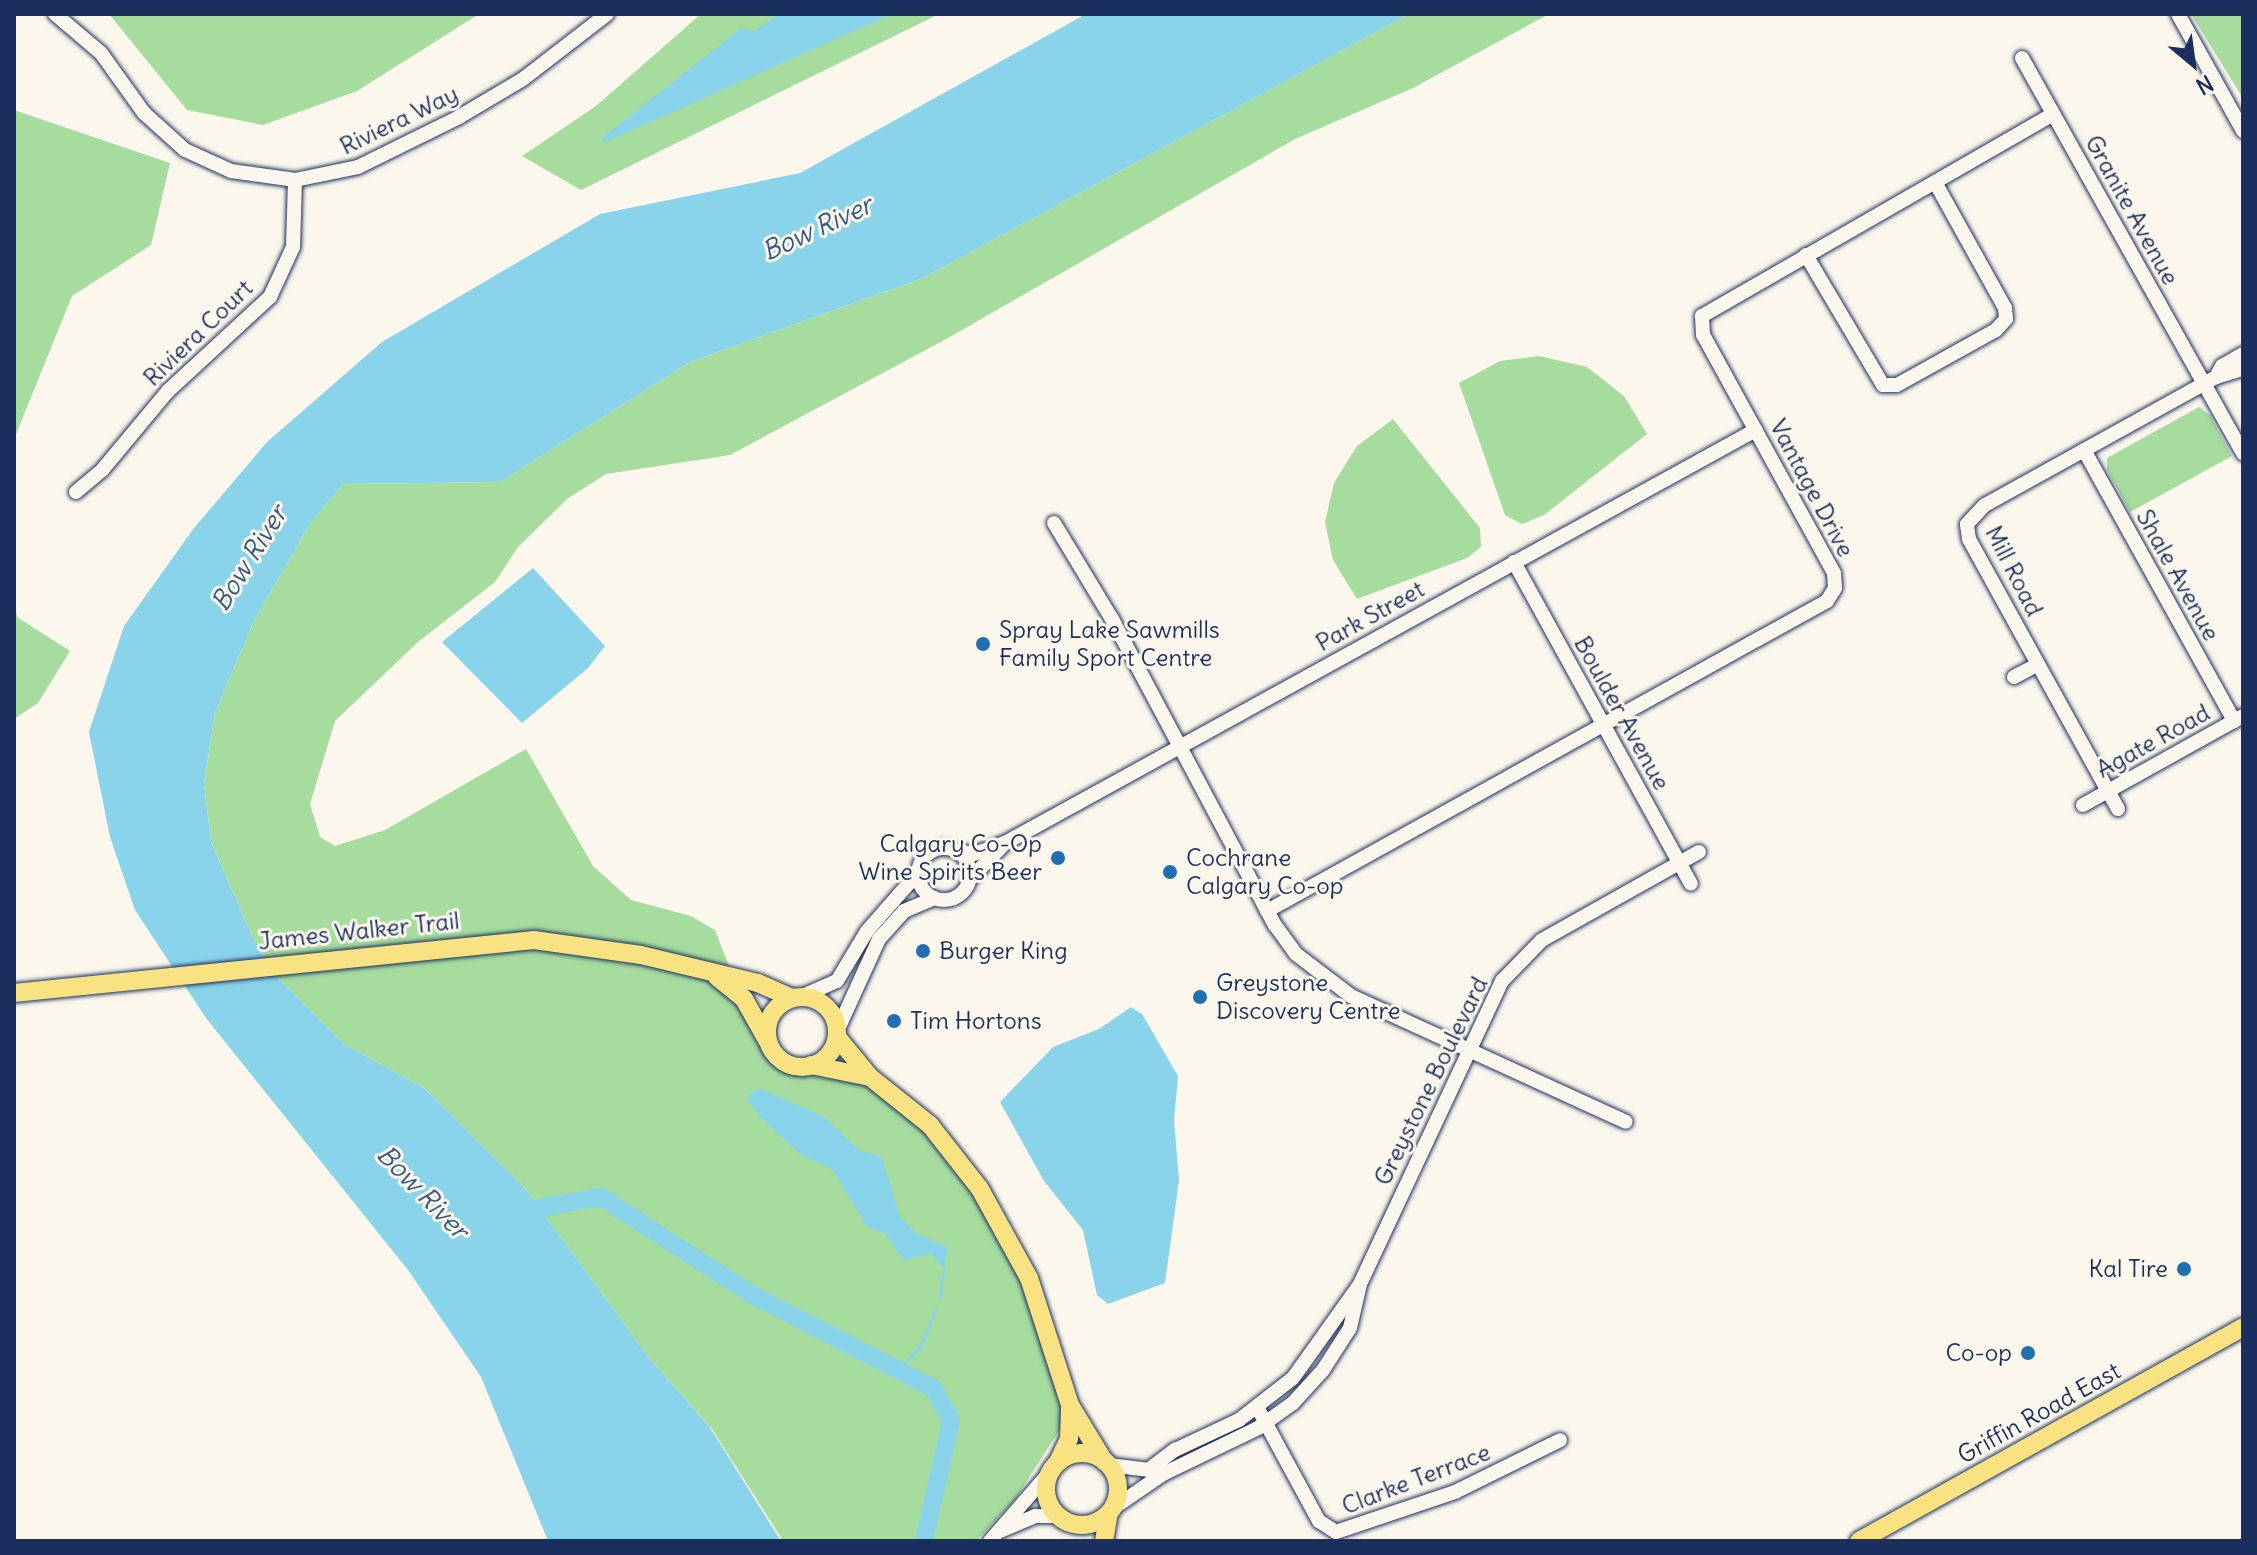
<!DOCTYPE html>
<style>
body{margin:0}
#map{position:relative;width:2257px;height:1555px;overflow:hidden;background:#fbf7ec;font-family:Delius,sans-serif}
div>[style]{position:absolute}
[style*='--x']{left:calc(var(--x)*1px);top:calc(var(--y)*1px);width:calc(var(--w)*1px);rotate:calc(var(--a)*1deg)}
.green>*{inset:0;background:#a7dc9f}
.water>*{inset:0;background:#8ad4eb}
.stream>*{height:3px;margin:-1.5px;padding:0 1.5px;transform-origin:1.5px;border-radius:1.5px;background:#8ad4eb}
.river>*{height:18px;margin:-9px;padding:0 9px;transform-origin:9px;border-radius:9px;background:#8ad4eb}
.roads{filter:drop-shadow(0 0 2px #1b2f5e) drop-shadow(0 0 2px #1b2f5e)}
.minor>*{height:14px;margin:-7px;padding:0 7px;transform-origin:7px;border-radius:7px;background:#fbf7ec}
.minor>.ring{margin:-7px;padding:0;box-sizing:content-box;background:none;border:14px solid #fbf7ec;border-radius:50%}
.major>*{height:18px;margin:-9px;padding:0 9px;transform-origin:9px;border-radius:9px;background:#f8e281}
.major>.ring{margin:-9px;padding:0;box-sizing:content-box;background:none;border:18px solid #f8e281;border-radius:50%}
.dots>*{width:22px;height:22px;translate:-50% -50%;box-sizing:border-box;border:4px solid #fbf7ec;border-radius:50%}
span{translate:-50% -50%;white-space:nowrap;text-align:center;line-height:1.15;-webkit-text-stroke:6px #fbf7ec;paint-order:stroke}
.street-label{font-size:24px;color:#1b2f5e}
.poi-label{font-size:24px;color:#1b2f5e}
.left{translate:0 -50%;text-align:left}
.right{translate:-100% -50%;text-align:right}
.water-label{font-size:26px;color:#375881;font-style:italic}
.frame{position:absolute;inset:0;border:16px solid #1b2f5e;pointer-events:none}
.north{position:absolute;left:2153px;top:24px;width:80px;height:80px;-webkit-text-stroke:6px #fbf7ec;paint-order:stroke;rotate:151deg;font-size:22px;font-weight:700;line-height:32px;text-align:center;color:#1b2f5e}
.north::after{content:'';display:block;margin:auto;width:28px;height:36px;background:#1b2f5e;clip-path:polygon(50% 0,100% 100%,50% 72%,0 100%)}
</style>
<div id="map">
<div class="green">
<i style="clip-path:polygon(109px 14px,479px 14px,357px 91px,263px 125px,187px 110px)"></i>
<i style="clip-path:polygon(701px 14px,939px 14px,581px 190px,522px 156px,596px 106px)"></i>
<i style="clip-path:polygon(1409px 14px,1549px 14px,1413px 88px,1295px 139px,948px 338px,730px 455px,606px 474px,567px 499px,518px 547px,495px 582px,418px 642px,335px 721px,310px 804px,320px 837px,335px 846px,385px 830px,526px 749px,593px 866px,631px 900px,691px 916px,715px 930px,761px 1049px,798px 1074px,870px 1077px,893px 1090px,997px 1216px,1069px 1415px,1016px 1498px,976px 1541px,783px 1541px,712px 1429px,650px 1359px,524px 1187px,424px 1088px,344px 1044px,274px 974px,253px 938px,211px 842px,204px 784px,215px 713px,254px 621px,310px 524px,343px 484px,500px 482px,690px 362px,923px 278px)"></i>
<i style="clip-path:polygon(2191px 14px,2243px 14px,2243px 95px,2241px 95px)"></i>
<i style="clip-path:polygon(14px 110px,170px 163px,151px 245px,72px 296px,14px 439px)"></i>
<i style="clip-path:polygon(1539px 356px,1587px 367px,1624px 396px,1647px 434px,1544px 515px,1522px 524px,1505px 515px,1459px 383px,1500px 361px)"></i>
<i style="clip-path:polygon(2199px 407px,2210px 415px,2232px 456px,2130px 512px,2107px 470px,2107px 458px)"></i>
<i style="clip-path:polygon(1393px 419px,1480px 528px,1481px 547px,1467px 558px,1357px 599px,1333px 560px,1325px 522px,1334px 483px,1357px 446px)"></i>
<i style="clip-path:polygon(14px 598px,17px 617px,70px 651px,38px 703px,14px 719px)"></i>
</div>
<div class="water">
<i style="clip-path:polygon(779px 14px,892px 14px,603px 143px,602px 138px,740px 29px,755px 31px)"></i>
<i style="clip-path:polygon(1086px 14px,1409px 14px,923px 278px,690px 362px,500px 482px,343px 484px,310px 524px,254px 621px,215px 713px,204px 784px,211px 842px,253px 938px,274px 974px,344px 1044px,424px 1088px,524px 1187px,650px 1359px,709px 1426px,781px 1541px,548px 1541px,481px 1377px,408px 1270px,206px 1018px,135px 910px,110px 837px,89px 732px,124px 626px,194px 528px,267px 442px,382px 342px,600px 214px,800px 173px)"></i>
<i style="clip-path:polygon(533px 568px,605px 646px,588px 668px,522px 723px,442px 642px)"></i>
<i style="clip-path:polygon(1131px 1007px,1142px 1014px,1178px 1076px,1174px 1120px,1179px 1180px,1165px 1283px,1108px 1304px,1097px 1295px,1083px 1230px,1044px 1181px,1000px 1102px,1053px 1047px,1099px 1029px)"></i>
<i style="clip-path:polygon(761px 1089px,823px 1116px,859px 1150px,882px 1157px,900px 1217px,916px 1233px,948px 1247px,944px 1269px,932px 1254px,903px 1260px,886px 1234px,867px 1227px,833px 1170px,800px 1154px,759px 1116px,748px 1100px,749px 1094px)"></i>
</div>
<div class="stream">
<i style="--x:939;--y:1298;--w:29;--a:-80"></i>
<i style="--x:898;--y:1370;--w:34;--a:-47"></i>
<i style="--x:921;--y:1345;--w:38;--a:-68"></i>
</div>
<div class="river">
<i style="--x:539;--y:1208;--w:63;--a:-10.1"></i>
<i style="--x:601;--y:1197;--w:179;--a:32.9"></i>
<i style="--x:751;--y:1294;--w:206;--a:27.4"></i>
<i style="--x:934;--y:1389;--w:36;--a:62"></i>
<i style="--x:951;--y:1421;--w:123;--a:102.7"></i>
</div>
<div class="roads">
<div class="minor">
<i style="--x:55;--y:14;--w:60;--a:40.3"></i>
<i style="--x:101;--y:53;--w:74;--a:54.4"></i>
<i style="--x:144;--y:113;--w:55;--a:42.1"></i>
<i style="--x:185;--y:150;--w:51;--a:24.5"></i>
<i style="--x:231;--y:171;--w:65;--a:8"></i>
<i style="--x:295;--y:180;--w:64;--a:-11.7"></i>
<i style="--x:358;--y:167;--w:113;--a:-26.3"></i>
<i style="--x:459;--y:117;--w:74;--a:-30.7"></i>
<i style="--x:523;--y:79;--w:106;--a:-37.7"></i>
<i style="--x:2178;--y:14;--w:134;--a:60.9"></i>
<i style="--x:2022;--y:58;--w:453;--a:60.8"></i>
<i style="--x:1806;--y:255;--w:151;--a:59.4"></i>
<i style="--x:1883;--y:385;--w:14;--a:0"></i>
<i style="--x:1897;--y:385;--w:113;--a:-29.1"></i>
<i style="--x:1996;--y:330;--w:15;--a:-48"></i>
<i style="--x:2006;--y:319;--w:11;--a:-95"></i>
<i style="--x:2005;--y:308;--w:144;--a:-119.1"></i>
<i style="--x:2216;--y:377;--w:13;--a:-61"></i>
<i style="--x:2222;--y:366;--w:24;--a:-30"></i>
<i style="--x:2084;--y:450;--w:310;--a:61"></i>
<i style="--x:76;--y:492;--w:35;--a:-40"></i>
<i style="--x:103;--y:469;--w:102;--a:-50.2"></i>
<i style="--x:168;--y:391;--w:139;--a:-42.7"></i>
<i style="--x:270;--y:297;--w:55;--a:-65.3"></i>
<i style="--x:293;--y:247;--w:67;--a:-88.3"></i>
<i style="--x:1054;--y:523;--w:112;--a:58.9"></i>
<i style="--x:1112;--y:619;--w:347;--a:62"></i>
<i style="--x:1275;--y:925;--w:36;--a:54"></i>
<i style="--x:1296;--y:954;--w:69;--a:37.4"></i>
<i style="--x:1351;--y:996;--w:302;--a:24.6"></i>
<i style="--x:1514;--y:562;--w:367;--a:61.2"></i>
<i style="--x:2014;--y:677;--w:27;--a:-28"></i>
<i style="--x:2083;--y:805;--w:183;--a:-29.1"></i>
<i style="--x:2118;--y:809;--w:308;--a:-118.9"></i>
<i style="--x:1969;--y:539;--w:15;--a:-98"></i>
<i style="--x:1967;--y:524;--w:26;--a:-47"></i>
<i style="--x:1985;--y:505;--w:264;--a:-29"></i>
<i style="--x:2216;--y:377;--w:28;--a:-17"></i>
<i style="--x:1005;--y:843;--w:857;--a:-28.81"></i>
<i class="ring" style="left:918px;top:848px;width:38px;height:38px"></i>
<i style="--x:957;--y:851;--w:17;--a:10"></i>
<i style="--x:974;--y:854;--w:33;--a:-20"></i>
<i style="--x:1005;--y:843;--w:52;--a:134.2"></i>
<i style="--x:1267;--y:911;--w:640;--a:-28.97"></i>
<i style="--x:1827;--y:601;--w:15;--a:-58"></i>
<i style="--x:1835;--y:588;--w:15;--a:-94"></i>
<i style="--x:1834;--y:573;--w:272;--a:-118.8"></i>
<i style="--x:1703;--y:335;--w:19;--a:-93"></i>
<i style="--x:1702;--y:316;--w:405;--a:-29.9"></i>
<i style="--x:803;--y:996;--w:37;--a:-24"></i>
<i style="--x:837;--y:981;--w:58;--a:-59"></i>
<i style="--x:867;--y:931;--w:77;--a:-48.7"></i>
<i style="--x:838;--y:1029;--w:99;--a:-65.5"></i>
<i style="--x:879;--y:939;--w:38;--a:-48"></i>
<i style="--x:904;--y:911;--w:33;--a:-23"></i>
<i style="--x:1257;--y:1407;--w:130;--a:61.5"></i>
<i style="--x:1319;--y:1521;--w:20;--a:33"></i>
<i style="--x:1336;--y:1532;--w:126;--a:-18.6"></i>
<i style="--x:1455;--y:1492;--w:117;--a:-26.3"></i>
<i style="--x:1109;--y:1465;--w:39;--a:7"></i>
<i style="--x:1148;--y:1470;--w:34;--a:-37"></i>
<i style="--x:1175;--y:1450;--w:71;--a:-25.1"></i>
<i style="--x:1239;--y:1420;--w:68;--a:-37.9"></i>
<i style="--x:1293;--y:1378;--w:115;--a:-54.5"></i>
<i style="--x:1360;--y:1284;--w:335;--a:-64.9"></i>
<i style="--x:1502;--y:981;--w:57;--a:-45.7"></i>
<i style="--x:1542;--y:940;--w:180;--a:-29.3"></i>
<i style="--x:1112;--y:1509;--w:62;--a:-34.5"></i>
<i style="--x:1163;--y:1474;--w:106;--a:-25.8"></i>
<i style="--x:1258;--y:1428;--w:43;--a:-35.5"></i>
<i style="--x:1293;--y:1403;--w:45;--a:-47.7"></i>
<i style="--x:1323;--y:1370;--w:50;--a:-57.3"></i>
<i style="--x:1350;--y:1328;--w:45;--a:-77.2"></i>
<i style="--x:1000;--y:1531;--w:39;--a:-23"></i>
<i style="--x:1036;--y:1516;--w:21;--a:0"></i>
<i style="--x:990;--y:1541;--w:90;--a:-49.1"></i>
</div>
<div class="major">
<i style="--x:717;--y:977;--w:35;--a:39"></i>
<i style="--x:744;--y:999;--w:47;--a:60.7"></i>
<i style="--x:14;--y:993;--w:523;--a:-5.82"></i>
<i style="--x:534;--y:940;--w:108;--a:8"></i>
<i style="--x:641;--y:955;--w:120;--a:13.5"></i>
<i style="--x:758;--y:983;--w:37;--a:24"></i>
<i class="ring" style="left:767px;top:997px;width:52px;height:52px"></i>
<i style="--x:837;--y:1037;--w:52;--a:50.5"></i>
<i style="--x:870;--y:1077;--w:77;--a:38.7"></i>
<i style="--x:930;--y:1125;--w:81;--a:52"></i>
<i style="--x:980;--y:1189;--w:102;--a:61.2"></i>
<i style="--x:1029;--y:1278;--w:133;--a:72.1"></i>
<i style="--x:1070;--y:1405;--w:66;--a:58.7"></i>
<i style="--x:811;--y:1065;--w:60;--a:11.5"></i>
<i class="ring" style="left:1046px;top:1453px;width:54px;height:54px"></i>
<i style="--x:1058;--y:1462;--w:26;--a:-65"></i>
<i style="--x:1069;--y:1438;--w:33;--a:-88"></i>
<i style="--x:1104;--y:1541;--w:28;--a:-80"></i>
<i style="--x:1859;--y:1541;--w:440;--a:-29.1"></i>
</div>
</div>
<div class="dots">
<i style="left:983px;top:644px;background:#1f6fb2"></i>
<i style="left:1058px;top:858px;background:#1f6fb2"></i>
<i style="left:1170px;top:872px;background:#1f6fb2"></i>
<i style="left:923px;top:951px;background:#1f6fb2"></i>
<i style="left:1200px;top:997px;background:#1f6fb2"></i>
<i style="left:894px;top:1021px;background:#1f6fb2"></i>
<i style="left:2184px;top:1269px;background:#1f6fb2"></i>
<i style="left:2028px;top:1353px;background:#1f6fb2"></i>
</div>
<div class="street-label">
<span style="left:399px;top:120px;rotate:-26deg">Riviera Way</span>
<span style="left:2132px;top:210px;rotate:61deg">Granite Avenue</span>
<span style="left:198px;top:333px;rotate:-44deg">Riviera Court</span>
<span style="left:1812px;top:488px;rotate:62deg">Vantage Drive</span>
<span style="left:2014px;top:571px;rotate:63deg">Mill Road</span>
<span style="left:2178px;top:575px;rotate:61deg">Shale Avenue</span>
<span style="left:1370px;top:616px;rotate:-29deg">Park Street</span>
<span style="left:1622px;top:713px;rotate:61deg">Boulder Avenue</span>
<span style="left:2153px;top:741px;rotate:-29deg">Agate Road</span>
<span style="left:359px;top:931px;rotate:-6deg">James Walker Trail</span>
<span style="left:1431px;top:1081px;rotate:-64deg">Greystone Boulevard</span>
<span style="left:2039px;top:1413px;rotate:-29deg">Griffin Road East</span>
<span style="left:1416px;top:1479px;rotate:-21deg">Clarke Terrace</span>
</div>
<div class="poi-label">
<span class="left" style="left:999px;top:644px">Spray Lake Sawmills<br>Family Sport Centre</span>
<span class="right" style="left:1042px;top:858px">Calgary Co-Op<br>Wine Spirits Beer</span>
<span class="left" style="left:1186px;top:872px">Cochrane<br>Calgary Co-op</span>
<span class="left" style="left:939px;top:951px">Burger King</span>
<span class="left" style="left:1216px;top:997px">Greystone<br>Discovery Centre</span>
<span class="left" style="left:910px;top:1021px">Tim Hortons</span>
<span class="right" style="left:2168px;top:1269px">Kal Tire</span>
<span class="right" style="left:2012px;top:1353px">Co-op</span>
</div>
<div class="water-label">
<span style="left:817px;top:228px;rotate:-25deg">Bow River</span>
<span style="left:249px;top:558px;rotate:-58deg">Bow River</span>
<span style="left:423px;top:1192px;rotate:46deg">Bow River</span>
</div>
<div class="frame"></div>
<div class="north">N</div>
</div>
